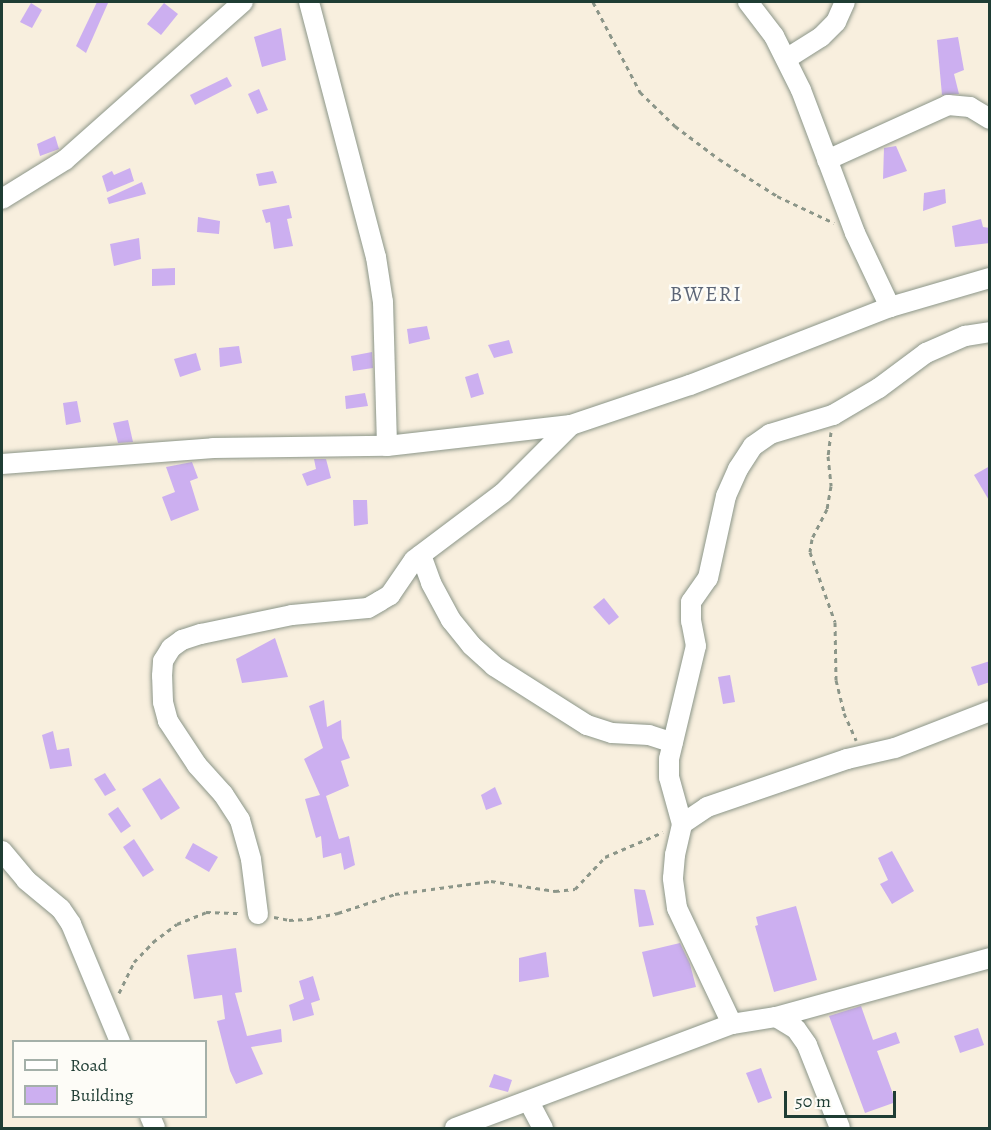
<!DOCTYPE html>
<style>
body{margin:0}
#map{position:relative;width:991px;height:1130px;overflow:hidden;background:#f8efde;font-family:Alegreya,serif}
div>[style]{position:absolute}
[style*='--x']{left:calc(var(--x)*1px);top:calc(var(--y)*1px);width:calc(var(--w)*1px);rotate:calc(var(--a)*1deg)}
.building>*{inset:0;background:#ccaff0}
.path>*{height:3px;margin-top:-1.5px;transform-origin:0;background:repeating-linear-gradient(90deg,#8c9689 0 4.5px,transparent 0 9px)}
.roads{filter:drop-shadow(0 0 2px #8c9689) drop-shadow(0 0 2px #8c9689)}
.minor>*{height:20px;margin:-10px;padding:0 10px;transform-origin:10px;border-radius:10px;background:#fff}
span{translate:-50% -50%;white-space:nowrap;text-align:center;line-height:1.15;-webkit-text-stroke:5px #fdfcf7;paint-order:stroke}
.quarter-label{font-size:21px;color:#5c6576;letter-spacing:1.5px}
.frame{position:absolute;inset:0;border:3px solid #1f3d34;pointer-events:none}
.legend{position:absolute;left:12px;top:1040px;width:195px;height:78px;box-sizing:border-box;background:#fdfcf7;border:2px solid #a4b0a9;margin:0;padding:8px 10px;list-style:none;font-size:18px;color:#1f3d34}
.legend li{display:flex;align-items:center;gap:12px;height:30px}
.legend b{width:30px;border:2px solid #a4b0a9}
.scale{position:absolute;left:784px;top:1091px;width:112px;height:27px;box-sizing:border-box;border:3px solid #1f3d34;border-top:0;padding-left:8px;font-size:18px;line-height:21px;white-space:nowrap;color:#1f3d34;-webkit-text-stroke:4px #fdfcf7;paint-order:stroke}
</style>
<div id="map">
<div class="building">
<i style="clip-path:polygon(97px 2px,108px 3px,86px 53px,76px 46px)"></i>
<i style="clip-path:polygon(31px 3px,42px 10px,32px 28px,20px 22px)"></i>
<i style="clip-path:polygon(164px 3px,178px 14px,161px 35px,147px 24px)"></i>
<i style="clip-path:polygon(281px 28px,286px 60px,262px 67px,254px 37px)"></i>
<i style="clip-path:polygon(958px 37px,964px 70px,954px 74px,959px 94px,942px 95px,937px 40px)"></i>
<i style="clip-path:polygon(227px 77px,232px 86px,195px 105px,190px 95px)"></i>
<i style="clip-path:polygon(259px 89px,268px 110px,257px 114px,248px 94px)"></i>
<i style="clip-path:polygon(55px 136px,59px 149px,40px 156px,37px 144px)"></i>
<i style="clip-path:polygon(896px 146px,907px 171px,883px 179px,884px 148px)"></i>
<i style="clip-path:polygon(130px 168px,134px 181px,107px 192px,102px 176px,112px 171px,114px 175px)"></i>
<i style="clip-path:polygon(273px 171px,277px 183px,259px 186px,256px 174px)"></i>
<i style="clip-path:polygon(142px 182px,146px 194px,109px 204px,107px 198px)"></i>
<i style="clip-path:polygon(945px 189px,946px 203px,923px 211px,924px 193px)"></i>
<i style="clip-path:polygon(289px 205px,292px 218px,287px 219px,293px 246px,274px 249px,270px 222px,266px 223px,262px 210px)"></i>
<i style="clip-path:polygon(198px 217px,220px 221px,219px 234px,197px 232px)"></i>
<i style="clip-path:polygon(981px 219px,983px 227px,990px 228px,990px 243px,955px 247px,952px 226px)"></i>
<i style="clip-path:polygon(139px 238px,141px 259px,114px 266px,110px 244px)"></i>
<i style="clip-path:polygon(175px 268px,175px 285px,152px 286px,152px 269px)"></i>
<i style="clip-path:polygon(427px 326px,430px 339px,409px 344px,407px 329px)"></i>
<i style="clip-path:polygon(509px 340px,513px 353px,494px 358px,488px 345px)"></i>
<i style="clip-path:polygon(239px 346px,242px 363px,220px 367px,219px 348px)"></i>
<i style="clip-path:polygon(372px 352px,373px 368px,353px 371px,351px 356px)"></i>
<i style="clip-path:polygon(196px 353px,201px 370px,180px 377px,174px 359px)"></i>
<i style="clip-path:polygon(478px 373px,484px 394px,471px 398px,465px 377px)"></i>
<i style="clip-path:polygon(365px 393px,368px 406px,346px 409px,345px 396px)"></i>
<i style="clip-path:polygon(77px 401px,81px 422px,66px 425px,63px 403px)"></i>
<i style="clip-path:polygon(128px 420px,133px 442px,118px 443px,113px 423px)"></i>
<i style="clip-path:polygon(314px 459px,326px 459px,331px 478px,307px 486px,302px 474px,316px 469px)"></i>
<i style="clip-path:polygon(192px 462px,198px 478px,190px 481px,199px 510px,171px 521px,162px 497px,175px 492px,166px 467px)"></i>
<i style="clip-path:polygon(990px 466px,990px 502px,974px 475px)"></i>
<i style="clip-path:polygon(353px 500px,367px 500px,368px 524px,354px 526px)"></i>
<i style="clip-path:polygon(604px 598px,619px 617px,609px 625px,593px 607px)"></i>
<i style="clip-path:polygon(275px 638px,288px 677px,242px 683px,236px 659px)"></i>
<i style="clip-path:polygon(990px 661px,990px 682px,978px 686px,971px 667px)"></i>
<i style="clip-path:polygon(730px 675px,735px 702px,723px 704px,718px 677px)"></i>
<i style="clip-path:polygon(324px 700px,327px 727px,341px 720px,342px 738px,350px 758px,341px 761px,349px 786px,326px 796px,339px 839px,349px 836px,355px 865px,344px 870px,341px 853px,323px 858px,321px 836px,316px 838px,305px 799px,320px 795px,304px 759px,323px 748px,309px 706px)"></i>
<i style="clip-path:polygon(53px 731px,57px 750px,69px 748px,72px 766px,50px 769px,42px 735px)"></i>
<i style="clip-path:polygon(105px 773px,116px 790px,105px 796px,94px 779px)"></i>
<i style="clip-path:polygon(160px 778px,180px 808px,161px 820px,142px 789px)"></i>
<i style="clip-path:polygon(495px 787px,502px 804px,486px 810px,481px 795px)"></i>
<i style="clip-path:polygon(118px 807px,131px 826px,121px 833px,108px 814px)"></i>
<i style="clip-path:polygon(134px 839px,154px 870px,143px 877px,123px 847px)"></i>
<i style="clip-path:polygon(193px 843px,218px 857px,209px 872px,185px 858px)"></i>
<i style="clip-path:polygon(892px 851px,914px 891px,892px 904px,880px 884px,888px 880px,878px 858px)"></i>
<i style="clip-path:polygon(634px 889px,645px 890px,654px 925px,639px 927px)"></i>
<i style="clip-path:polygon(796px 906px,817px 980px,774px 992px,755px 926px,758px 925px,756px 917px)"></i>
<i style="clip-path:polygon(680px 943px,690px 964px,696px 987px,653px 997px,642px 952px)"></i>
<i style="clip-path:polygon(236px 948px,242px 992px,235px 993px,247px 1036px,281px 1029px,282px 1042px,251px 1047px,263px 1074px,236px 1084px,230px 1071px,217px 1021px,225px 1019px,222px 995px,194px 999px,187px 955px)"></i>
<i style="clip-path:polygon(546px 952px,549px 977px,519px 982px,519px 958px)"></i>
<i style="clip-path:polygon(313px 976px,320px 1000px,311px 1003px,314px 1015px,293px 1021px,289px 1005px,304px 999px,299px 981px)"></i>
<i style="clip-path:polygon(861px 1006px,873px 1040px,896px 1032px,900px 1043px,877px 1051px,896px 1102px,865px 1113px,829px 1016px)"></i>
<i style="clip-path:polygon(978px 1028px,984px 1045px,960px 1053px,954px 1036px)"></i>
<i style="clip-path:polygon(761px 1068px,772px 1098px,758px 1103px,746px 1073px)"></i>
<i style="clip-path:polygon(494px 1074px,512px 1080px,508px 1092px,489px 1087px)"></i>
</div>
<div class="path">
<i style="--x:593;--y:2;--w:102;--a:62.4"></i>
<i style="--x:640;--y:92;--w:49;--a:44.2"></i>
<i style="--x:675;--y:126;--w:55;--a:36.9"></i>
<i style="--x:719;--y:159;--w:69;--a:32.5"></i>
<i style="--x:777;--y:196;--w:63;--a:25.3"></i>
<i style="--x:831;--y:432;--w:24;--a:97"></i>
<i style="--x:828;--y:456;--w:30;--a:84"></i>
<i style="--x:831;--y:486;--w:23;--a:100"></i>
<i style="--x:827;--y:509;--w:34;--a:117"></i>
<i style="--x:812;--y:539;--w:13;--a:99"></i>
<i style="--x:810;--y:552;--w:74;--a:70.3"></i>
<i style="--x:835;--y:622;--w:58;--a:89"></i>
<i style="--x:836;--y:680;--w:34;--a:76"></i>
<i style="--x:844;--y:713;--w:30;--a:66"></i>
<i style="--x:274;--y:917;--w:15;--a:11"></i>
<i style="--x:289;--y:920;--w:19;--a:-3"></i>
<i style="--x:308;--y:919;--w:31;--a:-11"></i>
<i style="--x:338;--y:913;--w:60;--a:-18.4"></i>
<i style="--x:395;--y:894;--w:97;--a:-7.7"></i>
<i style="--x:491;--y:881;--w:65;--a:8.9"></i>
<i style="--x:555;--y:891;--w:20;--a:-6"></i>
<i style="--x:575;--y:889;--w:44;--a:-46.8"></i>
<i style="--x:605;--y:857;--w:63;--a:-23.3"></i>
<i style="--x:119;--y:993;--w:34;--a:-64"></i>
<i style="--x:134;--y:962;--w:28;--a:-46"></i>
<i style="--x:153;--y:942;--w:30;--a:-37"></i>
<i style="--x:177;--y:924;--w:31;--a:-22"></i>
<i style="--x:206;--y:912;--w:35;--a:2"></i>
</div>
<div class="roads">
<div class="minor">
<i style="--x:309;--y:2;--w:264;--a:75.3"></i>
<i style="--x:376;--y:257;--w:46;--a:81.2"></i>
<i style="--x:383;--y:302;--w:144;--a:88.4"></i>
<i style="--x:748;--y:2;--w:43;--a:52.6"></i>
<i style="--x:774;--y:36;--w:60;--a:63.4"></i>
<i style="--x:801;--y:90;--w:153;--a:69.3"></i>
<i style="--x:855;--y:233;--w:82;--a:64.7"></i>
<i style="--x:786;--y:59;--w:41;--a:-32.2"></i>
<i style="--x:821;--y:37;--w:21;--a:-45"></i>
<i style="--x:836;--y:22;--w:22;--a:-66"></i>
<i style="--x:827;--y:160;--w:133;--a:-24.4"></i>
<i style="--x:948;--y:105;--w:22;--a:5"></i>
<i style="--x:970;--y:107;--w:23;--a:31"></i>
<i style="--x:2;--y:199;--w:74;--a:-31.8"></i>
<i style="--x:65;--y:160;--w:238;--a:-41.6"></i>
<i style="--x:2;--y:464;--w:212;--a:-4.3"></i>
<i style="--x:213;--y:448;--w:174;--a:-0.7"></i>
<i style="--x:387;--y:446;--w:185;--a:-6.5"></i>
<i style="--x:571;--y:425;--w:126;--a:-18.6"></i>
<i style="--x:690;--y:385;--w:215;--a:-21.3"></i>
<i style="--x:890;--y:307;--w:104;--a:-16.2"></i>
<i style="--x:421;--y:555;--w:30;--a:70"></i>
<i style="--x:431;--y:583;--w:42;--a:61.6"></i>
<i style="--x:451;--y:620;--w:32;--a:51"></i>
<i style="--x:471;--y:645;--w:31;--a:42"></i>
<i style="--x:494;--y:666;--w:110;--a:32.4"></i>
<i style="--x:587;--y:725;--w:26;--a:18"></i>
<i style="--x:612;--y:733;--w:37;--a:3"></i>
<i style="--x:649;--y:735;--w:25;--a:18"></i>
<i style="--x:682;--y:824;--w:49;--a:-105.5"></i>
<i style="--x:669;--y:777;--w:18;--a:-90"></i>
<i style="--x:669;--y:759;--w:116;--a:-76.6"></i>
<i style="--x:696;--y:646;--w:25;--a:-101"></i>
<i style="--x:691;--y:621;--w:19;--a:-90"></i>
<i style="--x:691;--y:602;--w:29;--a:-55"></i>
<i style="--x:708;--y:578;--w:84;--a:-77.6"></i>
<i style="--x:726;--y:496;--w:30;--a:-66"></i>
<i style="--x:738;--y:469;--w:27;--a:-57"></i>
<i style="--x:753;--y:446;--w:21;--a:-35"></i>
<i style="--x:770;--y:434;--w:66;--a:-16.8"></i>
<i style="--x:833;--y:415;--w:53;--a:-30.4"></i>
<i style="--x:879;--y:388;--w:59;--a:-36.7"></i>
<i style="--x:926;--y:353;--w:43;--a:-23.6"></i>
<i style="--x:965;--y:336;--w:25;--a:-9"></i>
<i style="--x:2;--y:851;--w:38;--a:50"></i>
<i style="--x:26;--y:880;--w:45;--a:39.6"></i>
<i style="--x:61;--y:909;--w:18;--a:56"></i>
<i style="--x:71;--y:924;--w:128;--a:67.4"></i>
<i style="--x:258;--y:914;--w:55;--a:-97.3"></i>
<i style="--x:251;--y:859;--w:41;--a:-105.8"></i>
<i style="--x:240;--y:820;--w:31;--a:-123"></i>
<i style="--x:223;--y:794;--w:39;--a:-132"></i>
<i style="--x:197;--y:765;--w:53;--a:-123.4"></i>
<i style="--x:168;--y:721;--w:20;--a:-105"></i>
<i style="--x:163;--y:702;--w:26;--a:-92"></i>
<i style="--x:162;--y:676;--w:15;--a:-86"></i>
<i style="--x:163;--y:661;--w:15;--a:-58"></i>
<i style="--x:171;--y:648;--w:14;--a:-36"></i>
<i style="--x:182;--y:640;--w:20;--a:-18"></i>
<i style="--x:201;--y:634;--w:93;--a:-11.8"></i>
<i style="--x:292;--y:615;--w:76;--a:-5.3"></i>
<i style="--x:368;--y:608;--w:14;--a:-30"></i>
<i style="--x:380;--y:601;--w:12;--a:-31"></i>
<i style="--x:390;--y:595;--w:42;--a:-55.6"></i>
<i style="--x:414;--y:560;--w:111;--a:-37"></i>
<i style="--x:503;--y:493;--w:96;--a:-45"></i>
<i style="--x:776;--y:1017;--w:222;--a:-15.4"></i>
<i style="--x:732;--y:1024;--w:128;--a:-115.4"></i>
<i style="--x:677;--y:908;--w:30;--a:-98"></i>
<i style="--x:673;--y:878;--w:23;--a:-85"></i>
<i style="--x:675;--y:855;--w:32;--a:-77"></i>
<i style="--x:682;--y:824;--w:30;--a:-34"></i>
<i style="--x:707;--y:807;--w:148;--a:-18.9"></i>
<i style="--x:847;--y:759;--w:49;--a:-12.9"></i>
<i style="--x:895;--y:748;--w:102;--a:-21.3"></i>
<i style="--x:529;--y:1102;--w:30;--a:62"></i>
<i style="--x:150;--y:1116;--w:13;--a:67"></i>
<i style="--x:455;--y:1128;--w:296;--a:-20.6"></i>
<i style="--x:732;--y:1024;--w:45;--a:-9"></i>
<i style="--x:776;--y:1017;--w:23;--a:31"></i>
<i style="--x:796;--y:1029;--w:19;--a:55"></i>
<i style="--x:807;--y:1045;--w:89;--a:68.3"></i>
</div>
</div>
<div class="quarter-label">
<span style="left:706px;top:294px">BWERI</span>
</div>
<div class="frame"></div>
<ul class="legend">
<li><b style="height:8px;background:#fff"></b>Road</li>
<li><b style="height:16px;background:#ccaff0"></b>Building</li>
</ul>
<div class="scale">50 m</div>
</div>
